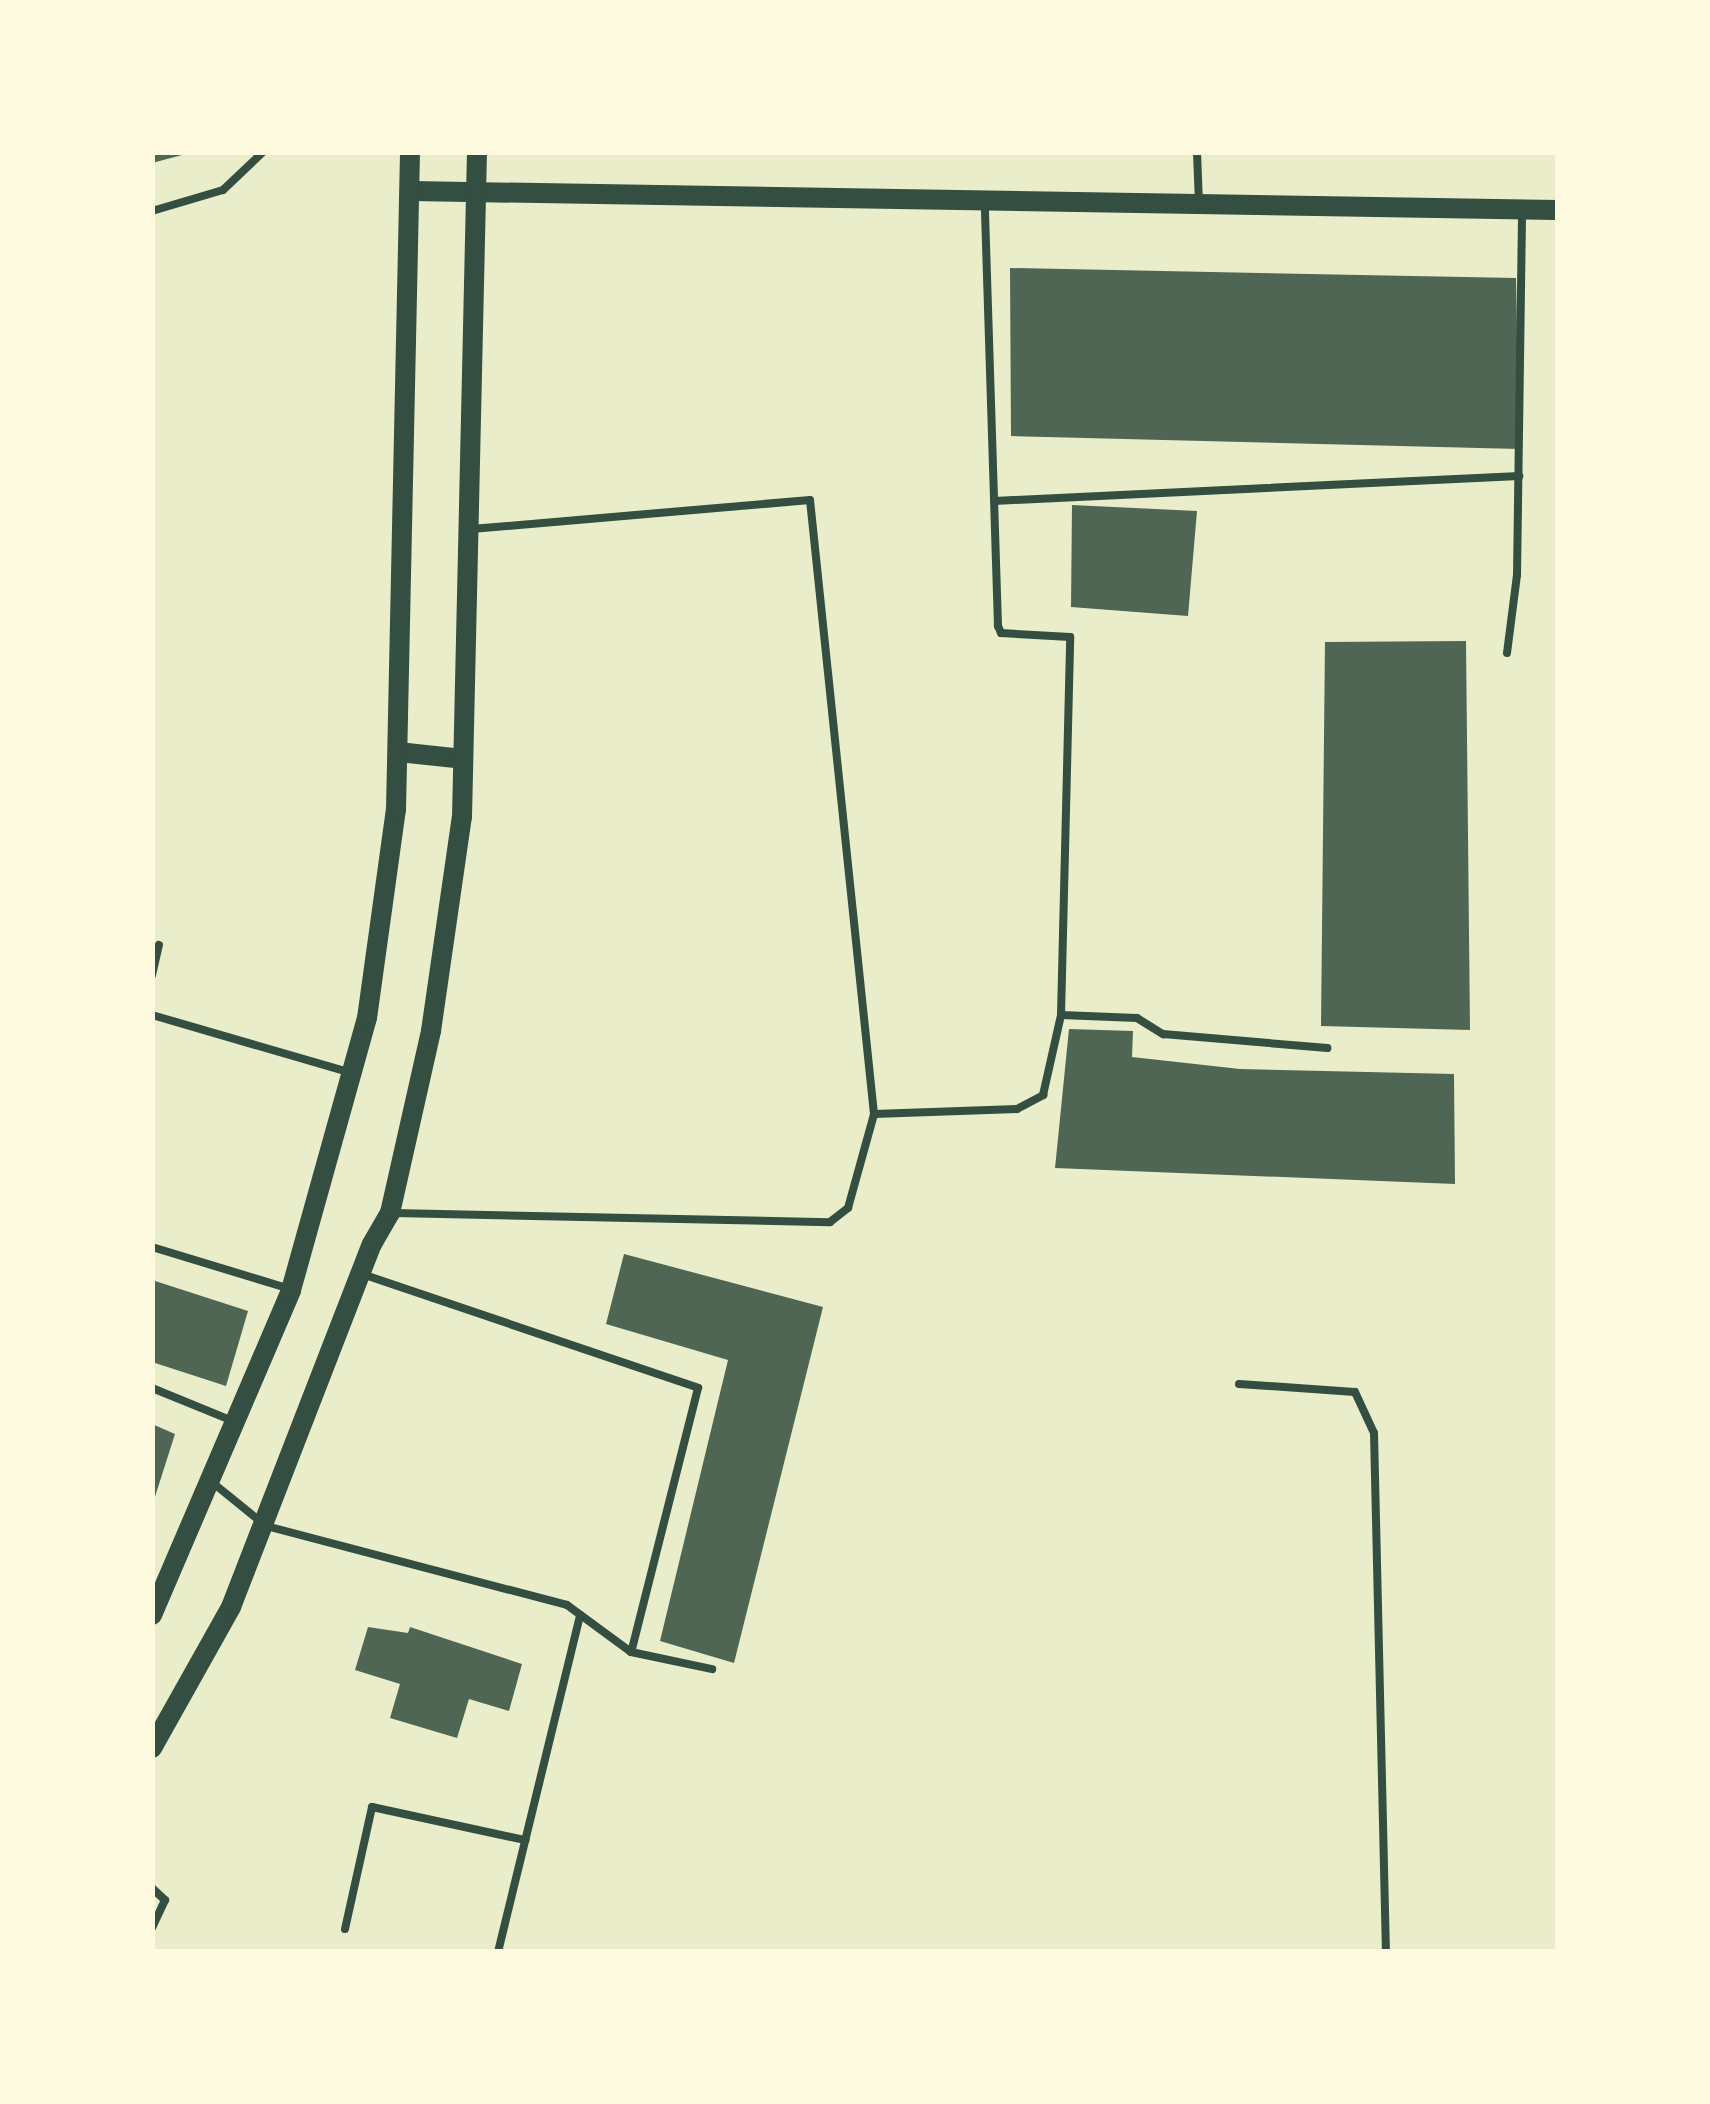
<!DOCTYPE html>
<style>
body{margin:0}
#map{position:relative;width:1710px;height:2104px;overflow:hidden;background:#e9edc9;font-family:"Asap Condensed",sans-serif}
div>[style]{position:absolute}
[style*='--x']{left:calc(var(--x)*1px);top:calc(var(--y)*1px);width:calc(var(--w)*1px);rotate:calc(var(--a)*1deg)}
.building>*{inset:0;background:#4f6655}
.service>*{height:8px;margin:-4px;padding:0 4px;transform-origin:4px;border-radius:4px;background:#344e41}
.secondary>*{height:20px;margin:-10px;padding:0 10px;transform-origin:10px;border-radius:10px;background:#344e41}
span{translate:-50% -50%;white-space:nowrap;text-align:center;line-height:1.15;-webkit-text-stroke:10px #fefae0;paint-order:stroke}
.frame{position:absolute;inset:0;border:155px solid #fefae0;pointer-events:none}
</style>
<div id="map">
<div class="building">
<i style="clip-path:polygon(152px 152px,186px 152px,186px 154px,152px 163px)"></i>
<i style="clip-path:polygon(1010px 268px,1516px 278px,1519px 449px,1011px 436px)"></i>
<i style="clip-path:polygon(1072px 505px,1197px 511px,1188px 616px,1071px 607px)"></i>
<i style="clip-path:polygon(1466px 641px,1470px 1030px,1321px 1026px,1325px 642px)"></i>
<i style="clip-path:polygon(1069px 1029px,1133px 1031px,1132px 1057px,1240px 1069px,1454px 1074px,1455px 1184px,1055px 1168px)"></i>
<i style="clip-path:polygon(624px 1254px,823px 1307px,734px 1663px,660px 1641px,728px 1360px,606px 1324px)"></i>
<i style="clip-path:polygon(152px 1280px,248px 1311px,226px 1386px,152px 1362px)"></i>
<i style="clip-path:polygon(152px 1424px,175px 1434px,153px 1503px,152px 1503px)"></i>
<i style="clip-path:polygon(368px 1627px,408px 1633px,410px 1627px,522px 1664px,509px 1711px,469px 1699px,457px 1738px,390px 1718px,400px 1684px,355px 1670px)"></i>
</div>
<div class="service">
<i style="--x:1197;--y:152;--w:51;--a:87.8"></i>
<i style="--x:152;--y:211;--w:74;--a:-16.5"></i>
<i style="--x:223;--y:190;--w:55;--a:-43.5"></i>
<i style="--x:994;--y:501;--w:526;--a:-2.73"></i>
<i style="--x:1507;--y:653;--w:79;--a:-82.7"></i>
<i style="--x:1517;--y:575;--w:365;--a:-89.2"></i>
<i style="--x:152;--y:975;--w:31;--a:-77"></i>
<i style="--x:152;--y:1015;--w:204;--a:16.2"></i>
<i style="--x:1061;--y:1015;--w:76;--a:2.3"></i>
<i style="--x:1137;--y:1018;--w:31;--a:32"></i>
<i style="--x:1163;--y:1034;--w:165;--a:4.9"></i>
<i style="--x:874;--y:1114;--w:143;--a:-2"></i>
<i style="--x:1017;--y:1109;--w:30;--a:-28"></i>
<i style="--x:1043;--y:1095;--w:82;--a:-77.3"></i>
<i style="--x:1061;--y:1015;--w:378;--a:-88.6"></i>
<i style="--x:1070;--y:637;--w:69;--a:-176.7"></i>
<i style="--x:1001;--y:633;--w:8;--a:-113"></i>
<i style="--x:998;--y:626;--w:424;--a:-91.8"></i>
<i style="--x:394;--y:1213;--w:436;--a:1.2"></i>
<i style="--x:830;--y:1222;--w:23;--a:-38"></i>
<i style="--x:848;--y:1208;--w:98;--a:-74.5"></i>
<i style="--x:874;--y:1114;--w:617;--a:-95.95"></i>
<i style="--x:810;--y:500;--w:340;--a:175.1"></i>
<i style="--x:152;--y:1247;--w:141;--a:16.9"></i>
<i style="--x:362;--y:1274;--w:355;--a:18.7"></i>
<i style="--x:698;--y:1388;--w:272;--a:104.2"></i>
<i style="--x:1239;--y:1384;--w:116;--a:3.9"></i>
<i style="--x:1355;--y:1392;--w:45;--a:65.1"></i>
<i style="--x:1374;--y:1433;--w:519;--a:88.68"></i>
<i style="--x:152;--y:1388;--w:87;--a:22.2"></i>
<i style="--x:213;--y:1483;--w:68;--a:39.1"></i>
<i style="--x:266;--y:1526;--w:311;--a:14.7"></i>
<i style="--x:567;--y:1605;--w:79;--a:36.3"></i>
<i style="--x:631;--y:1652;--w:83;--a:11.9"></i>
<i style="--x:152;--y:1888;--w:18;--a:43"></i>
<i style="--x:165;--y:1900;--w:31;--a:115"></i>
<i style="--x:345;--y:1929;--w:125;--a:-77.5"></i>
<i style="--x:372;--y:1807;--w:157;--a:12.2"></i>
<i style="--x:498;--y:1952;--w:347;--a:-76.3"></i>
</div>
<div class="secondary">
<i style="--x:411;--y:191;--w:1147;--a:0.95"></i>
<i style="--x:398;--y:752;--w:65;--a:6.1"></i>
<i style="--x:152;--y:1615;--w:353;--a:-66.8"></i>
<i style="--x:291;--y:1290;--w:282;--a:-74.4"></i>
<i style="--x:367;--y:1018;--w:210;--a:-82.1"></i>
<i style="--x:396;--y:810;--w:658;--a:-88.78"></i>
<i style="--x:152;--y:1748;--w:162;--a:-60.7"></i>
<i style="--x:231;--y:1607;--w:389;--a:-68.8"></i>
<i style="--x:372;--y:1244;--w:36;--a:-60"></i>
<i style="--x:390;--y:1213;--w:187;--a:-77.3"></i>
<i style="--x:431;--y:1031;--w:216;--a:-81.8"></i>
<i style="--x:462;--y:817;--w:665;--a:-88.71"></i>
</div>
<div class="frame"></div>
</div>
